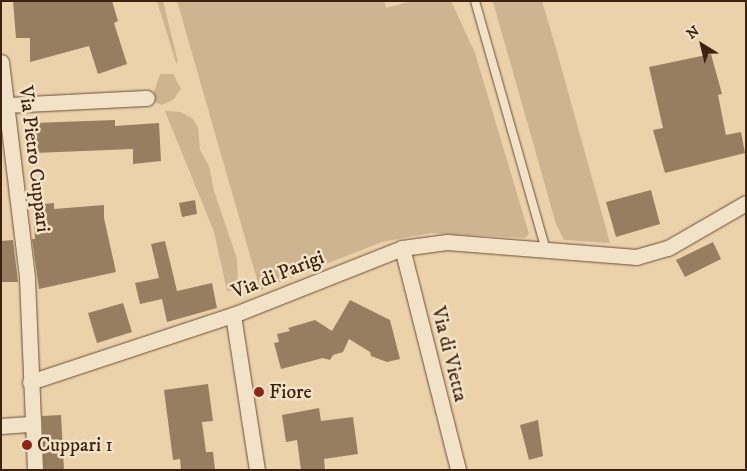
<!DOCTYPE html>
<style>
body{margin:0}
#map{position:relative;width:747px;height:471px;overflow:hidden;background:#ebd2ab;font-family:"IM FELL DW Pica",serif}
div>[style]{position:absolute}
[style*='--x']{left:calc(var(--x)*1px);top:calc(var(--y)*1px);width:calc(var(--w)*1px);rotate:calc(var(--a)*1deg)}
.green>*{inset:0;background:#ceb490}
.building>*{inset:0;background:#987e60}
.roads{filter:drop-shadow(0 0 1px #694e36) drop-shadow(0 0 1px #694e36)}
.service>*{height:8px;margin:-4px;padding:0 4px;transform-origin:4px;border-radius:4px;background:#f2e2c8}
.minor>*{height:15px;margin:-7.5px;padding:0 7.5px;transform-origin:7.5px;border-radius:7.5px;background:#f2e2c8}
.dots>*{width:14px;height:14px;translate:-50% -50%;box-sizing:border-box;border:2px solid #f2e2c8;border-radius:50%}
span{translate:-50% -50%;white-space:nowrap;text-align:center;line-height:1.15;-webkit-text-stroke:5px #f2e2c8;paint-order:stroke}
.street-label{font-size:20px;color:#3e220f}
.poi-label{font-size:20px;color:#3e220f}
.left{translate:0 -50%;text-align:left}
.frame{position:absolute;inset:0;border:2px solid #3e220f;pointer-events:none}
.north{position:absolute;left:677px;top:20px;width:50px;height:50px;-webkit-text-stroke:4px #f2e2c8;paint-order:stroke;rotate:324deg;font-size:14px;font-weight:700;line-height:20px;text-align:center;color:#3e220f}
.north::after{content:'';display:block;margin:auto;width:18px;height:22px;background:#3e220f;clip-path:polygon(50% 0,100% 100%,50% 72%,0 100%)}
</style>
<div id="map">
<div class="green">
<i style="clip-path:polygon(157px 1px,163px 1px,178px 62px,176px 63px)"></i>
<i style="clip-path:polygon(177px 1px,384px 1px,386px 8px,412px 1px,451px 1px,475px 53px,529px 234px,525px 238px,431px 233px,382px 242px,260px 290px)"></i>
<i style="clip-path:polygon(542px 1px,555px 45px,610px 243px,564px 240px,556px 224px,493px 2px)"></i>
<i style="clip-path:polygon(160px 74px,173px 74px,181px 89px,174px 99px,162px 105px,155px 102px,154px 92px)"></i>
<i style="clip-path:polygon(165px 111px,180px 112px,193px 119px,198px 127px,200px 150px,209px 166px,214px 191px,237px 259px,238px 289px,227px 291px,214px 232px)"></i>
</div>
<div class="building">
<i style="clip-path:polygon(13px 1px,112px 1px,118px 21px,114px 23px,127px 64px,98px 74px,89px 46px,30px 62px,30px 38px,16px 38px)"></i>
<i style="clip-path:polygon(711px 54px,722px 94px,718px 95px,726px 135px,741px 132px,745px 153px,665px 173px,653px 130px,663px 128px,649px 67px)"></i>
<i style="clip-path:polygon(115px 120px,115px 126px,159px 123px,161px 161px,133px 164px,133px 149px,34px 153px,33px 123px)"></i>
<i style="clip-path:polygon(651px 190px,660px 224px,616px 237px,606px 202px)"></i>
<i style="clip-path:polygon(195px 200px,197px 214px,182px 217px,179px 203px)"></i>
<i style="clip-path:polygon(54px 203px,54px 209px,104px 205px,104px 218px,116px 272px,39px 289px,32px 239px,35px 239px,33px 205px)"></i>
<i style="clip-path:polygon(13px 240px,18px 282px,1px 282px,1px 241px)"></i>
<i style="clip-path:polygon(165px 241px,177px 291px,212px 283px,217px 308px,167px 322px,162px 299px,140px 304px,135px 283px,159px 278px,151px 244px)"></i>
<i style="clip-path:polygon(713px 242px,721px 259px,685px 277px,676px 260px)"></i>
<i style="clip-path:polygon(350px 300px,390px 320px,400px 359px,387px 362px,371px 356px,370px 352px,349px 339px,343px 352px,333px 355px,330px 360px,323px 358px,281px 369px,274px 343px,279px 342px,277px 334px,290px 331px,288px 328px,315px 320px,332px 331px)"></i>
<i style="clip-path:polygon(123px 303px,132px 332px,97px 343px,88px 313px)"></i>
<i style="clip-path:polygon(208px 384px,213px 421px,202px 422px,206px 452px,213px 452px,215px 470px,181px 470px,180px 459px,173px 460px,164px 390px)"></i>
<i style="clip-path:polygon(319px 408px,321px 421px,353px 417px,358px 454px,324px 459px,325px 470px,301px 470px,297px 440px,286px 442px,282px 415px)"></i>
<i style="clip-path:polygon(61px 415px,64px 470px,44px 470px,42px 416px)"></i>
<i style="clip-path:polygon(538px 420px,543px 456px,529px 460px,520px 425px)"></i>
</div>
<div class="roads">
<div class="service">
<i style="--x:475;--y:1;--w:260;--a:74.1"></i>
</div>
<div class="minor">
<i style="--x:1;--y:62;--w:218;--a:83.1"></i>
<i style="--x:27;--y:278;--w:192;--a:87.6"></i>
<i style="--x:7;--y:105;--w:140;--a:-2.9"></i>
<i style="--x:402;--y:248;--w:229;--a:75.8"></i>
<i style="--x:233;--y:315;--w:157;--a:81.2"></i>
<i style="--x:30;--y:382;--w:214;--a:-18.3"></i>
<i style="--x:233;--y:315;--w:182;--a:-21.6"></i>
<i style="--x:402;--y:248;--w:45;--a:-7.6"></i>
<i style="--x:447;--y:242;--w:190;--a:4.5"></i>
<i style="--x:636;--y:257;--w:33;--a:-16"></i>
<i style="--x:668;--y:248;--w:90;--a:-30"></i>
<i style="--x:1;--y:426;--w:31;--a:-4"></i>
</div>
</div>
<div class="dots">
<i style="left:259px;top:392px;background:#8f2418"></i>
<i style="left:27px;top:445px;background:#8f2418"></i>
</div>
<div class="street-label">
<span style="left:34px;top:159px;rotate:83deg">Via Pietro Cuppari</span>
<span style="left:278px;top:275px;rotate:-22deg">Via di Parigi</span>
<span style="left:449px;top:354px;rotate:76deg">Via di Vietta</span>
</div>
<div class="poi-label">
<span class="left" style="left:269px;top:392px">Fiore</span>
<span class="left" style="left:37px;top:445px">Cuppari 1</span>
</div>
<div class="frame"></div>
<div class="north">N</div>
</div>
